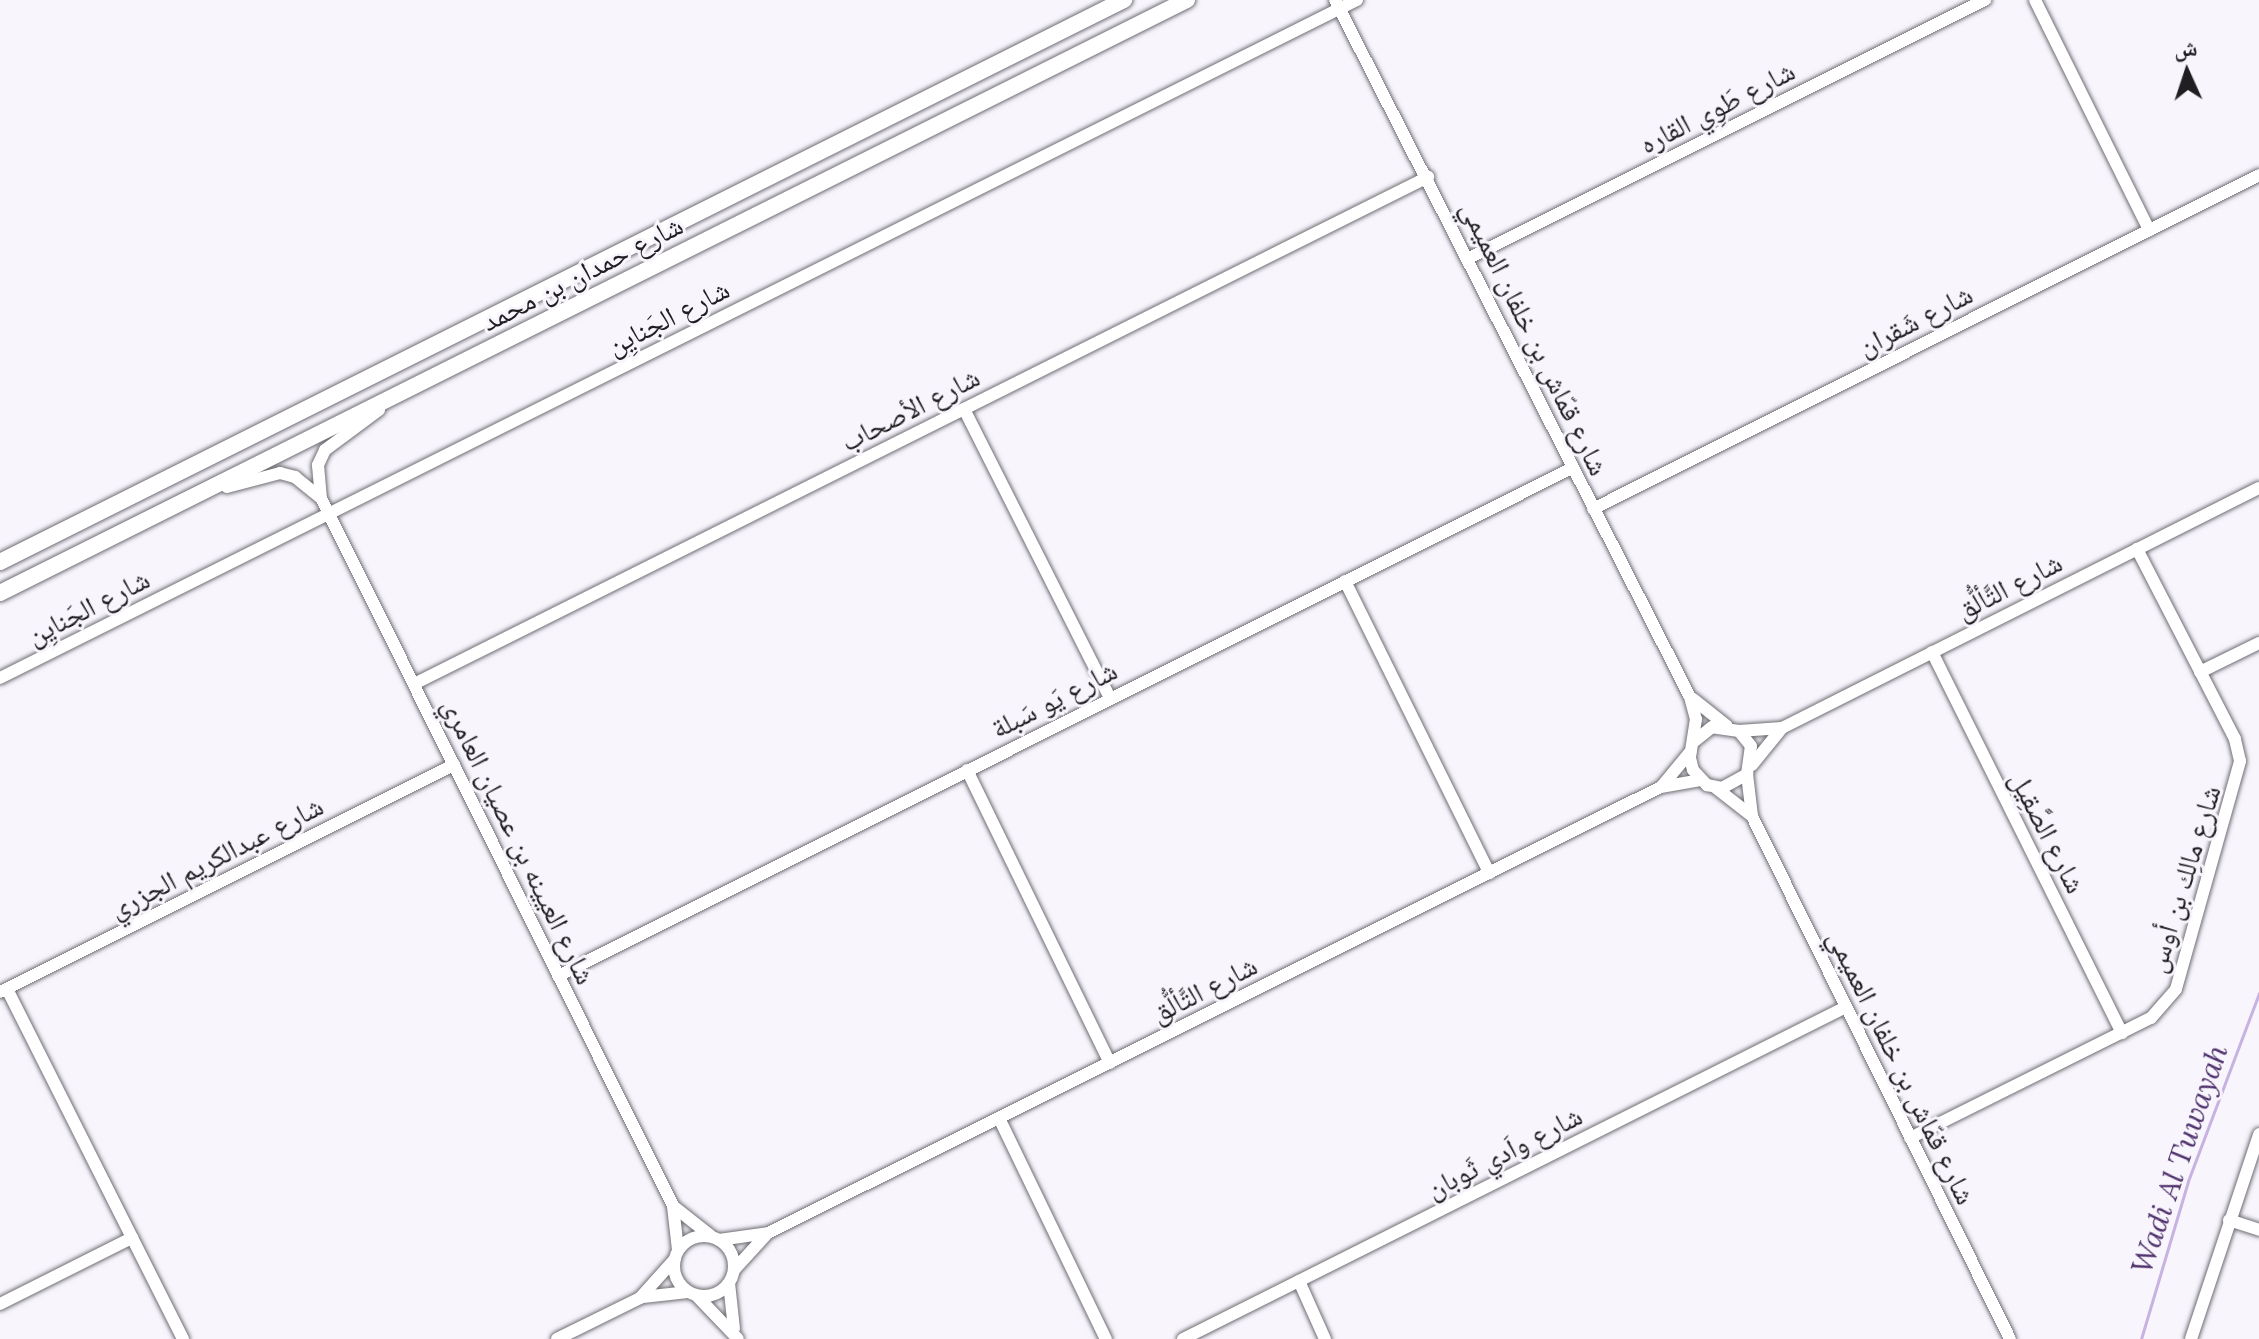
<!DOCTYPE html>
<meta charset="utf-8">
<style>
body{margin:0}
#map{position:relative;width:2259px;height:1339px;overflow:hidden;background:#f8f5fd;font-family:Lora,"Noto Naskh Arabic",serif}
div>[style]{position:absolute}
[style*='--x']{left:calc(var(--x)*1px);top:calc(var(--y)*1px);width:calc(var(--w)*1px);rotate:calc(var(--a)*1deg)}
.stream>*{height:3px;margin:-1.5px;padding:0 1.5px;transform-origin:1.5px;border-radius:1.5px;background:#c7b2e1}
.roads{filter:drop-shadow(0 0 2px #6f6d73) drop-shadow(0 0 2px #6f6d73)}
.minor>*{height:12px;margin:-6px;padding:0 6px;transform-origin:6px;border-radius:6px;background:#fff}
.minor>.ring{margin:-6px;padding:0;box-sizing:content-box;background:none;border:12px solid #fff;border-radius:50%}
.major>*{height:16px;margin:-8px;padding:0 8px;transform-origin:8px;border-radius:8px;background:#fff}
span{translate:-50% -50%;white-space:nowrap;text-align:center;line-height:1.15;-webkit-text-stroke:6px #f8f5fd;paint-order:stroke}
.street-label{font-size:28px;color:#201e21}
.water-label{font-size:30px;color:#50336d;font-style:italic}
.north{position:absolute;left:2147px;top:32px;width:80px;height:80px;-webkit-text-stroke:6px #f8f5fd;paint-order:stroke;rotate:357deg;font-size:22px;font-weight:700;line-height:32px;text-align:center;color:#201e21}
.north::after{content:'';display:block;margin:auto;width:28px;height:36px;background:#201e21;clip-path:polygon(50% 0,100% 100%,50% 72%,0 100%)}
</style>
<div id="map">
<div class="stream">
<i style="--x:2141;--y:1339;--w:165;--a:-73.4"></i>
<i style="--x:2188;--y:1181;--w:201;--a:-69.3"></i>
</div>
<div class="roads">
<div class="minor">
<i style="--x:1335;--y:0;--w:782;--a:63.01"></i>
<i style="--x:1690;--y:697;--w:23;--a:75"></i>
<i style="--x:1696;--y:719;--w:39;--a:99"></i>
<i style="--x:1690;--y:758;--w:12;--a:76"></i>
<i style="--x:1693;--y:770;--w:21;--a:47"></i>
<i style="--x:1707;--y:785;--w:15;--a:11"></i>
<i style="--x:1722;--y:788;--w:29;--a:-29"></i>
<i style="--x:1747;--y:774;--w:28;--a:-82"></i>
<i style="--x:1751;--y:746;--w:19;--a:-129"></i>
<i style="--x:1739;--y:731;--w:27;--a:-172"></i>
<i style="--x:1712;--y:727;--w:22;--a:141"></i>
<i style="--x:2035;--y:0;--w:257;--a:63.6"></i>
<i style="--x:1471;--y:257;--w:575;--a:-26.57"></i>
<i style="--x:964;--y:409;--w:324;--a:63.2"></i>
<i style="--x:379;--y:410;--w:67;--a:143.5"></i>
<i style="--x:325;--y:450;--w:17;--a:115"></i>
<i style="--x:318;--y:465;--w:33;--a:85"></i>
<i style="--x:321;--y:498;--w:791;--a:63.56"></i>
<i style="--x:673;--y:1206;--w:44;--a:83.5"></i>
<i style="--x:227;--y:487;--w:55;--a:-14.8"></i>
<i style="--x:280;--y:473;--w:16;--a:15"></i>
<i style="--x:295;--y:477;--w:33;--a:39"></i>
<i style="--x:1593;--y:509;--w:745;--a:-26.63"></i>
<i style="--x:1345;--y:581;--w:326;--a:63.7"></i>
<i style="--x:1932;--y:652;--w:426;--a:63.5"></i>
<i style="--x:2200;--y:672;--w:66;--a:-26.2"></i>
<i style="--x:0;--y:678;--w:1517;--a:-26.55"></i>
<i style="--x:414;--y:684;--w:1134;--a:-26.57"></i>
<i style="--x:1693;--y:699;--w:43;--a:38.5"></i>
<i style="--x:1739;--y:731;--w:43;--a:-4"></i>
<i style="--x:1782;--y:728;--w:534;--a:-26.71"></i>
<i style="--x:1752;--y:765;--w:48;--a:-51"></i>
<i style="--x:967;--y:770;--w:326;--a:64"></i>
<i style="--x:1747;--y:774;--w:42;--a:83.2"></i>
<i style="--x:1752;--y:816;--w:583;--a:63.74"></i>
<i style="--x:1662;--y:786;--w:45;--a:-50.4"></i>
<i style="--x:1716;--y:788;--w:46;--a:37.9"></i>
<i style="--x:558;--y:976;--w:1134;--a:-26.61"></i>
<i style="--x:7;--y:989;--w:392;--a:63.3"></i>
<i style="--x:0;--y:992;--w:508;--a:-26.57"></i>
<i style="--x:999;--y:1118;--w:246;--a:64.2"></i>
<i style="--x:1910;--y:1138;--w:269;--a:-26.5"></i>
<i style="--x:2151;--y:1018;--w:38;--a:-49"></i>
<i style="--x:2176;--y:989;--w:237;--a:-74.3"></i>
<i style="--x:2240;--y:761;--w:23;--a:-103"></i>
<i style="--x:2235;--y:739;--w:214;--a:-117.3"></i>
<i style="--x:673;--y:1206;--w:48;--a:38.3"></i>
<i style="--x:2229;--y:1220;--w:32;--a:18"></i>
<i class="ring" style="left:674px;top:1236px;width:48px;height:48px"></i>
<i style="--x:719;--y:1240;--w:49;--a:-8.1"></i>
<i style="--x:768;--y:1233;--w:998;--a:-26.54"></i>
<i style="--x:1661;--y:787;--w:41;--a:-9.9"></i>
<i style="--x:734;--y:1270;--w:47;--a:-47.6"></i>
<i style="--x:1299;--y:1281;--w:64;--a:65.9"></i>
<i style="--x:729;--y:1283;--w:46;--a:83.8"></i>
<i style="--x:697;--y:1296;--w:59;--a:46.4"></i>
<i style="--x:643;--y:1297;--w:45;--a:-6.3"></i>
<i style="--x:0;--y:1304;--w:148;--a:-26.6"></i>
<i style="--x:557;--y:1339;--w:93;--a:-26.3"></i>
<i style="--x:640;--y:1298;--w:52;--a:-48.1"></i>
<i style="--x:1183;--y:1339;--w:741;--a:-26.6"></i>
<i style="--x:2191;--y:1339;--w:216;--a:-71.6"></i>
</div>
<div class="major">
<i style="--x:0;--y:562;--w:1257;--a:-26.57"></i>
<i style="--x:0;--y:593;--w:1327;--a:-26.55"></i>
</div>
</div>
<div class="street-label">
<span style="left:1717px;top:107px;rotate:-27deg">شارع طَوِي القاره</span>
<span style="left:582px;top:273px;rotate:-27deg">شارع حمدان بن محمد</span>
<span style="left:668px;top:317px;rotate:-27deg">شارع الجَنايِن</span>
<span style="left:1915px;top:320px;rotate:-27deg">شارع شَقران</span>
<span style="left:1535px;top:338px;rotate:64deg">شارع قمّاش بن خلفان العميمي</span>
<span style="left:910px;top:409px;rotate:-27deg">شارع الأصحاب</span>
<span style="left:2009px;top:586px;rotate:-27deg">شارع التَّألُّق</span>
<span style="left:88px;top:607px;rotate:-27deg">شارع الجَنايِن</span>
<span style="left:1054px;top:699px;rotate:-27deg">شارع يَو سَبلة</span>
<span style="left:2048px;top:832px;rotate:63deg">شارع الصَّقِيل</span>
<span style="left:519px;top:841px;rotate:64deg">شارع العيينه بن عصيان العامري</span>
<span style="left:216px;top:857px;rotate:-27deg">شارع عبدالكريم الجزري</span>
<span style="left:2183px;top:879px;rotate:-73deg">شارع مالِك بن أوس</span>
<span style="left:1204px;top:989px;rotate:-27deg">شارع التَّألُّق</span>
<span style="left:1902px;top:1067px;rotate:64deg">شارع قمّاش بن خلفان العميمي</span>
<span style="left:1504px;top:1152px;rotate:-27deg">شارع واَدي ثَوبان</span>
</div>
<div class="water-label">
<span style="left:2179px;top:1159px;rotate:-71deg">Wadi Al Tuwayah</span>
</div>
<div class="north">ش</div>
</div>
